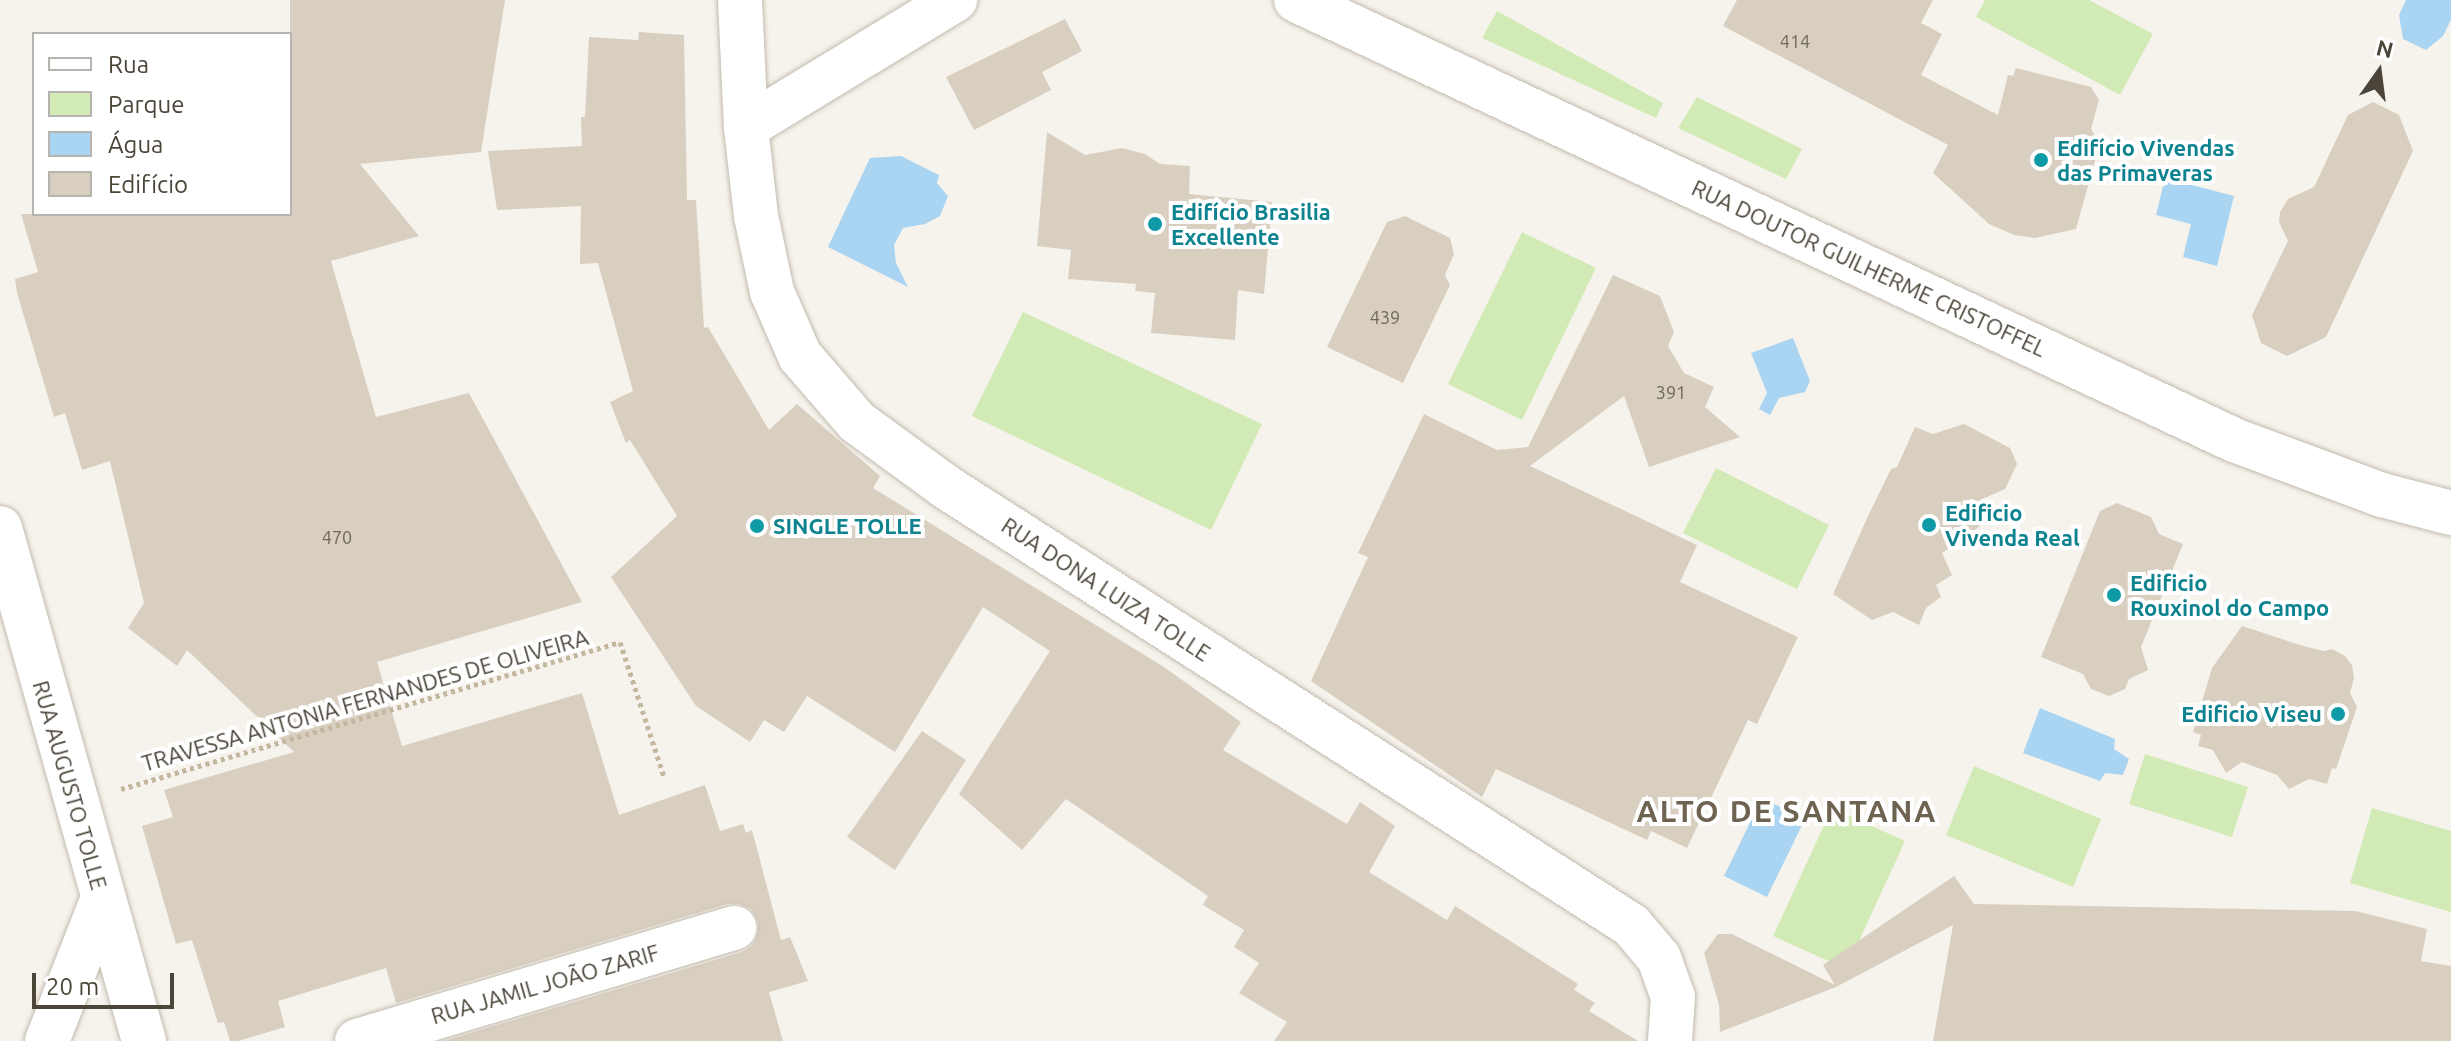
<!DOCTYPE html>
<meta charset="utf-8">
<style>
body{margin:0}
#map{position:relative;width:2451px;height:1041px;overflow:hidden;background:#f6f3ec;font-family:Ubuntu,sans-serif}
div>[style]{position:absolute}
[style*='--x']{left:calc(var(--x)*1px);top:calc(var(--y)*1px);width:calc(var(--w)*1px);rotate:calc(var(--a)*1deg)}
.green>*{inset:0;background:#d2eab5}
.water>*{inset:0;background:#a9d4f2}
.building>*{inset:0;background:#d8cfc1}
.path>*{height:5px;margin-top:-2.5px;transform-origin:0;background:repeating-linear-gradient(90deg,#c4b79f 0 4px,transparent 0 8px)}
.roads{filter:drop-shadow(0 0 2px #c2bbae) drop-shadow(0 0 2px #c2bbae)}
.minor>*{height:44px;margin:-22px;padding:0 22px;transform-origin:22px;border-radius:22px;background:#fff}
.tertiary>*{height:44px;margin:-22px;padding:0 22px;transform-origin:22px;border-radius:22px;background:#fff}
.dots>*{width:22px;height:22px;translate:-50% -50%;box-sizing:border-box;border:4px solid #fff;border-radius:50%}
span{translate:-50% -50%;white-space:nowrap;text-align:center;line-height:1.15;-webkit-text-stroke:8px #fff;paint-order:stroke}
.number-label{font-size:18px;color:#6e675b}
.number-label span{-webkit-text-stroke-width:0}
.culture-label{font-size:22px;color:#0d838f;font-weight:700}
.left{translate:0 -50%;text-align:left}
.right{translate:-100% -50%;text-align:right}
.street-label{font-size:22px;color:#4b4439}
.district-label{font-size:30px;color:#6e6250;font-weight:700;letter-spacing:2px}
.legend{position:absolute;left:32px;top:32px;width:260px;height:184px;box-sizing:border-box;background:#fff;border:2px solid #b7b4b0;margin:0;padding:10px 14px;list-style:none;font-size:24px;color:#4b4439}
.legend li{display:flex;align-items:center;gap:16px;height:40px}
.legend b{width:40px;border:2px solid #b7b4b0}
.north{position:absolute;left:2339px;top:32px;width:80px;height:80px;-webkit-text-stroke:6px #fff;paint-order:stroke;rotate:14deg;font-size:22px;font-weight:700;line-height:32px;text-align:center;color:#4b4439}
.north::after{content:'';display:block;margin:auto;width:28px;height:36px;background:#4b4439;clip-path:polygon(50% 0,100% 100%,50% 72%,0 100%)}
.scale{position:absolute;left:32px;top:973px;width:142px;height:36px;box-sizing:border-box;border:4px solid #4b4439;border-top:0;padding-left:10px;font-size:24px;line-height:28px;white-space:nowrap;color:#4b4439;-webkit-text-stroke:6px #fff;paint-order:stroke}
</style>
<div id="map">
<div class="green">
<i style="clip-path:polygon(1985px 0,2089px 0,2153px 34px,2120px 95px,1976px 17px)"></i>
<i style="clip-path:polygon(1497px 11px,1663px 103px,1656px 118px,1482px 38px)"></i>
<i style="clip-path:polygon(1697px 97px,1802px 149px,1786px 179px,1678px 128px)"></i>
<i style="clip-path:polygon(1522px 232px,1596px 268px,1522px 420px,1448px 384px)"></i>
<i style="clip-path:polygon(1023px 312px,1262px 424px,1211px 530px,972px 416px)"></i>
<i style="clip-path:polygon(1716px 468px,1829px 525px,1797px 589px,1683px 533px)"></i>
<i style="clip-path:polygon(2145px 754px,2248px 787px,2232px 837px,2129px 804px)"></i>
<i style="clip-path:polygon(1974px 766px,2101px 819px,2073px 887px,1946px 835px)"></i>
<i style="clip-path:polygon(1832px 808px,1905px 841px,1846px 969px,1773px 936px)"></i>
<i style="clip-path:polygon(2372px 808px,2451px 831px,2451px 912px,2350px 883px)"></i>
</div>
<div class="water">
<i style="clip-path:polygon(2406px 0,2451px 0,2451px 20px,2443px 36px,2426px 50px,2403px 39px,2399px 15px)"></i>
<i style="clip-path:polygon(901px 156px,939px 175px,937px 183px,948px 196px,940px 216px,925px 224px,903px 228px,894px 245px,896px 263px,908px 287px,828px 247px,870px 158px)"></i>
<i style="clip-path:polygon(2165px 178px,2234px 196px,2217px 266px,2183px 257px,2191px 224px,2156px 215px)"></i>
<i style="clip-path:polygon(1793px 338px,1810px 381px,1805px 392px,1779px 398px,1770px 415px,1759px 409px,1767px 393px,1751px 353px)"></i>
<i style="clip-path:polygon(2040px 708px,2115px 739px,2114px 749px,2129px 759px,2123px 775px,2105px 773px,2100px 781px,2023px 753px)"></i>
<i style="clip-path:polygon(1762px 798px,1805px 819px,1767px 897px,1724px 876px)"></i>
</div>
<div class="building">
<i style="clip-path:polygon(290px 0,505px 0,481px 152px,360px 164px,419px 236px,331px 261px,376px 417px,469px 393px,582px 602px,377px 662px,402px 746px,582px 693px,619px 815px,705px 785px,720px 831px,743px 824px,746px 833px,752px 830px,781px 940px,790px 937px,808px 981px,769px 992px,783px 1041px,444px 1041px,742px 952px,753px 945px,758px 933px,758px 922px,751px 909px,739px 904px,727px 904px,396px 1003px,386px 968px,278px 1001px,285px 1027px,238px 1041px,230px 1041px,224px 1022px,218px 1023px,192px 940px,176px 944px,142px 826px,173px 817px,164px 790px,294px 752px,187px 650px,177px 666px,128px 628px,144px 603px,110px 461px,82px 470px,65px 413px,54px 417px,17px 293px,15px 279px,38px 272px,21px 214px,290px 214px)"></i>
<i style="clip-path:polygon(1737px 0,1933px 0,1921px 23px,1942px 34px,1921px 75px,1998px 115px,2008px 75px,2013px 76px,2016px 68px,2091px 87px,2099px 100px,2091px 129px,2100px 143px,2076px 229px,2035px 238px,2014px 235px,1989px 224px,1933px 173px,1948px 145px,1723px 26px)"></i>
<i style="clip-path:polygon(1065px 19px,1082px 51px,1042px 72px,1051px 90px,974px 130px,946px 77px)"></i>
<i style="clip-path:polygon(639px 32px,684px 35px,687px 200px,696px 200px,704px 328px,708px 327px,769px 430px,797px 404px,880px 476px,873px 488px,1164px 667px,1241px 722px,1223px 750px,1347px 824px,1360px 802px,1395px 826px,1369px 872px,1447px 920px,1455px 906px,1578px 984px,1574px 990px,1595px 1003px,1589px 1011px,1638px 1041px,1274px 1041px,1287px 1022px,1239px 993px,1259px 963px,1234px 947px,1244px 930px,1203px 905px,1208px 896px,1066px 799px,1022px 850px,959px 794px,1050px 651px,983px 607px,895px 752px,807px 696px,784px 732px,764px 720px,750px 742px,696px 706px,611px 577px,677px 516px,630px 440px,626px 443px,610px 402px,633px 391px,598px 263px,580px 264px,581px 206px,497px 210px,488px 151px,582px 146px,581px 117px,585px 117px,589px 37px,638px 40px)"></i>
<i style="clip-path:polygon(2373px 102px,2399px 115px,2413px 151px,2326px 337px,2287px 356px,2261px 343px,2252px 315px,2288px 241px,2279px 222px,2280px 212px,2288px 199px,2314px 187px,2348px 115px)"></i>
<i style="clip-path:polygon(1047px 132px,1085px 155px,1122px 148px,1145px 154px,1160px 164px,1190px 166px,1189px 194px,1272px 202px,1264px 294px,1238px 290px,1235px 340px,1151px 333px,1155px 293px,1135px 291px,1136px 284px,1068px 279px,1071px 250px,1037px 246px)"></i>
<i style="clip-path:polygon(1405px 216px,1450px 238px,1454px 254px,1445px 275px,1450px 285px,1403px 383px,1327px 347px,1387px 222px)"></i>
<i style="clip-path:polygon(1613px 275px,1660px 296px,1674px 332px,1668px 346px,1684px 373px,1714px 387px,1705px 407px,1740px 437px,1649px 467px,1624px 396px,1530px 466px,1697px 545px,1680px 582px,1798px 637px,1757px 724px,1748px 720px,1687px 848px,1651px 831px,1647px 840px,1496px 769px,1482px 797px,1311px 681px,1368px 557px,1358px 553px,1424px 414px,1497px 450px,1528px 447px)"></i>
<i style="clip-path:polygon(1964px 424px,2010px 448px,2017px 464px,2005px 489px,1980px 500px,1985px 513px,1979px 527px,1942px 553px,1952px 575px,1936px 585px,1941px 597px,1926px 608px,1919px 625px,1893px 612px,1872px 620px,1833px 594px,1868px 516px,1891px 469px,1897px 467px,1915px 427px,1933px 434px)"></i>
<i style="clip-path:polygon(2117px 503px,2151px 517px,2159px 534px,2183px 544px,2141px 647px,2148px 670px,2129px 679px,2125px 689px,2109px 696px,2091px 689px,2083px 674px,2041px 657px,2100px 511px)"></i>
<i style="clip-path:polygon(2242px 626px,2303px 646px,2324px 651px,2332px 649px,2345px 656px,2352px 665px,2354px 678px,2350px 693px,2357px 707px,2336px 769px,2332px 768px,2327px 784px,2309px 779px,2289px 789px,2277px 775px,2242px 762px,2226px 773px,2213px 750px,2198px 746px,2201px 735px,2193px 732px,2212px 668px)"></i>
<i style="clip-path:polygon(922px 731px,966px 760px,895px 870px,847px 837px)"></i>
<i style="clip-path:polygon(1954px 876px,1974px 904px,2356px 911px,2427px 929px,2421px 961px,2451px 966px,2451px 1041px,1933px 1041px,1953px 925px,1836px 987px,1720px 1032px,1719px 1005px,1704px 953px,1718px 934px,1732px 934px,1835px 985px,1823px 965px)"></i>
</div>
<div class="path">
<i style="--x:121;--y:789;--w:520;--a:-16.41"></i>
<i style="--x:620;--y:642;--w:142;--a:71.9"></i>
</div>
<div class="roads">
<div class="minor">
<i style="--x:740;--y:0;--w:127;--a:87.3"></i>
<i style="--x:746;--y:127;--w:90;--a:83.6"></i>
<i style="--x:756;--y:216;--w:78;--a:78.1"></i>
<i style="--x:772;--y:292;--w:70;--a:66.4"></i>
<i style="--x:800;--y:356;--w:87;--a:49.2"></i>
<i style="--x:857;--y:422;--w:110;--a:36.1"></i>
<i style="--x:946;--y:487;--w:813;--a:32.6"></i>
<i style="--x:1631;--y:925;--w:43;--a:49.7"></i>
<i style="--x:1659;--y:958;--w:41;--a:70.3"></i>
<i style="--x:1673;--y:997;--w:44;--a:93.9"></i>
<i style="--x:1296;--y:0;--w:1036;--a:25.13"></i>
<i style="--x:2234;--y:440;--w:158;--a:20.4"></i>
<i style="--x:2382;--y:495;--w:71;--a:14.6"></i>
<i style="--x:746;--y:127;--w:245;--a:-31.3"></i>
<i style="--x:357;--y:1041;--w:394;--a:-16.7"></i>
</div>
<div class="tertiary">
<i style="--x:0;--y:528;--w:533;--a:74.32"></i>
<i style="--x:47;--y:1041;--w:150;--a:-68.6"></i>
</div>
</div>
<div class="dots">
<i style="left:2041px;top:160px;background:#0f9aa8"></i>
<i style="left:1155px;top:224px;background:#0f9aa8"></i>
<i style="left:1929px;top:525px;background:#0f9aa8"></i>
<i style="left:757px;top:526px;background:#0f9aa8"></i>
<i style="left:2114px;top:595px;background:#0f9aa8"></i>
<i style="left:2338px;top:714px;background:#0f9aa8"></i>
</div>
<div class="number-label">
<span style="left:1795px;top:41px">414</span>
<span style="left:1385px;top:317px">439</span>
<span style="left:1671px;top:392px">391</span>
<span style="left:337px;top:537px">470</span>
</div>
<div class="culture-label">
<span class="left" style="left:2057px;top:160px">Edifício Vivendas<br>das Primaveras</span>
<span class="left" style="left:1171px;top:224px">Edifício Brasilia<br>Excellente</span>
<span class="left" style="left:1945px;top:525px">Edificio<br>Vivenda Real</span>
<span class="left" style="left:773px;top:526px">SINGLE TOLLE</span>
<span class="left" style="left:2130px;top:595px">Edificio<br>Rouxinol do Campo</span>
<span class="right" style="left:2322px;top:714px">Edificio Viseu</span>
</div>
<div class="street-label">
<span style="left:1869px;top:268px;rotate:25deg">RUA DOUTOR GUILHERME CRISTOFFEL</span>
<span style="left:1106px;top:589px;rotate:33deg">RUA DONA LUIZA TOLLE</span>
<span style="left:365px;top:700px;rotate:-16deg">TRAVESSA ANTONIA FERNANDES DE OLIVEIRA</span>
<span style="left:70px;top:785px;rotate:74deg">RUA AUGUSTO TOLLE</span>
<span style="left:545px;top:984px;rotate:-16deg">RUA JAMIL JOÃO ZARIF</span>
</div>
<div class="district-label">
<span style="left:1787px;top:811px">ALTO DE SANTANA</span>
</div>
<ul class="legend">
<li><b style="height:10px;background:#fff"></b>Rua</li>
<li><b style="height:22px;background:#d2eab5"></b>Parque</li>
<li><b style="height:22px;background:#a9d4f2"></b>Água</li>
<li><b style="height:22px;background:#d8cfc1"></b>Edifício</li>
</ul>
<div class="north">N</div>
<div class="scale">20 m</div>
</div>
